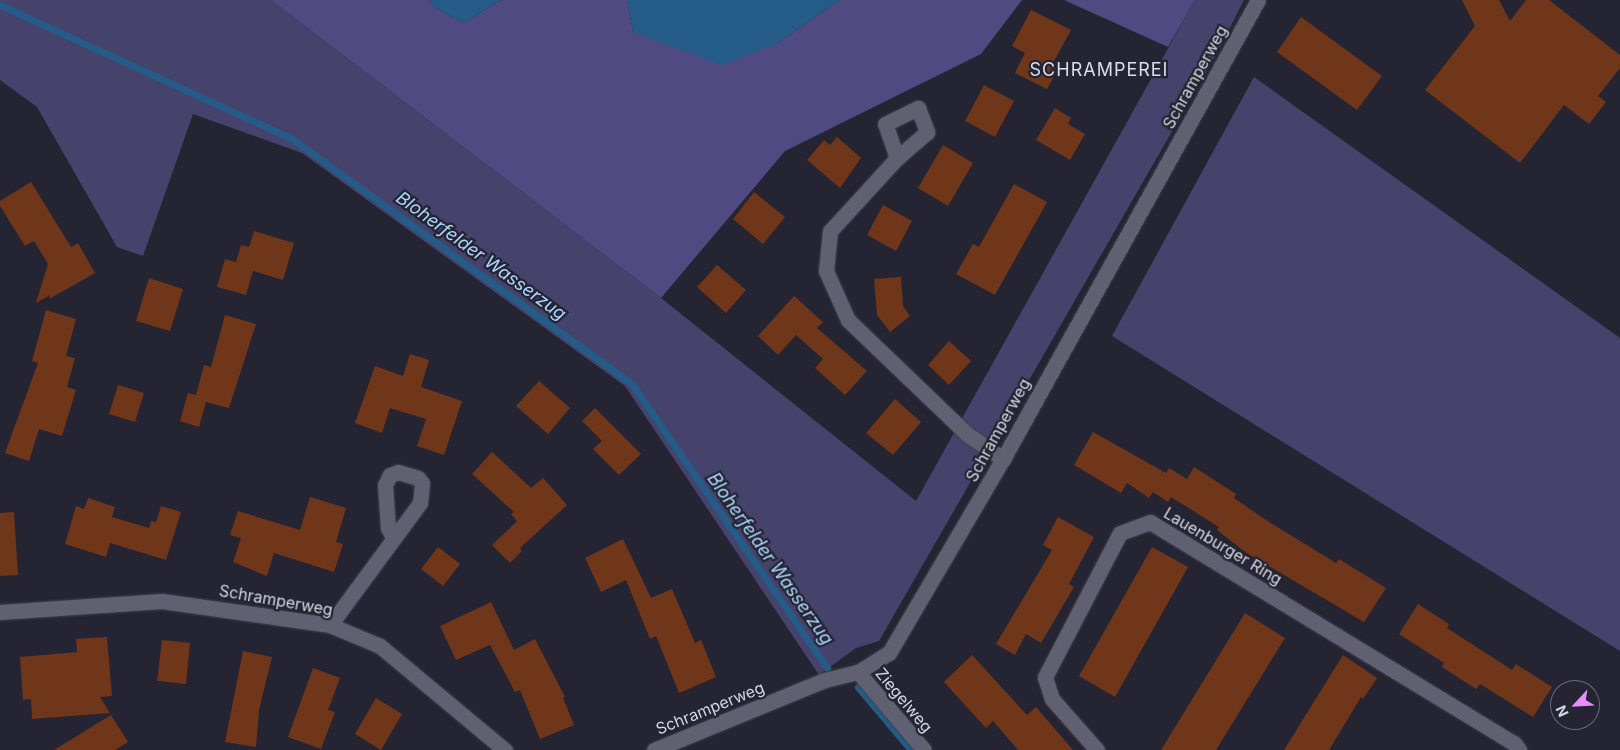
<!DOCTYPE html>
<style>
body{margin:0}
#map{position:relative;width:1620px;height:750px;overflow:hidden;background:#252433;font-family:Inter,sans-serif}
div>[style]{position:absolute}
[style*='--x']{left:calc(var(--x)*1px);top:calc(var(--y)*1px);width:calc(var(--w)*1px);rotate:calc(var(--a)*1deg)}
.green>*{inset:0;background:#45426c}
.forest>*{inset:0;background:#4f4a82}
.water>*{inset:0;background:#245c87}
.stream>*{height:7px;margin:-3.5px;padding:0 3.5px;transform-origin:3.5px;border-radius:3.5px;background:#245c87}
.building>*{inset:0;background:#6f3619}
.roads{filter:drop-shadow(0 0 1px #42414e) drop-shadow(0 0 1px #42414e)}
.street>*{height:15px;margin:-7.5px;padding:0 7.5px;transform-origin:7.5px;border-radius:7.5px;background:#606072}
span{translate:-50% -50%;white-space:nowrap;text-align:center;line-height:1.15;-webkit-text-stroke:4.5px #252433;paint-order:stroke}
.street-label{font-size:16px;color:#d5d5df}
.neighbourhood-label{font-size:18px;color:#dcdcf1;letter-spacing:1px}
.water-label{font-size:18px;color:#a9d6fd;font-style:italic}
.north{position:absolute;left:1550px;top:680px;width:50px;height:50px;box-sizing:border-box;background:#252433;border:1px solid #6b6b78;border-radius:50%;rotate:245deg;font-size:14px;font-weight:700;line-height:20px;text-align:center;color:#d5d5df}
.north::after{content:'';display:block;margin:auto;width:18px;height:22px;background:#e98dfe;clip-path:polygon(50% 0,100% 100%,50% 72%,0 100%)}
</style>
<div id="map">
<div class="green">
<i style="clip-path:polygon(0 0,271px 0,661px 298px,916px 501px,1195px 0,1244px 0,1216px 55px,879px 641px,856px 648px,819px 675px,625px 386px,302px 153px,193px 114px,143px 256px,117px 247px,37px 107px,0 80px)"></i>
<i style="clip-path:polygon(1254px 77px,1620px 338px,1620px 651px,1112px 336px)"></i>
</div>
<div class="forest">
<i style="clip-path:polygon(271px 0,429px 0,434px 7px,464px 23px,501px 0,627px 0,633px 32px,776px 44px,840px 0,1022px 0,981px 54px,785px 151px,661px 298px)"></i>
<i style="clip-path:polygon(1064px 0,1195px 0,1168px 47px)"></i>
</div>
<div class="water">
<i style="clip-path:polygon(429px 0,501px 0,464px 23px,434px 7px)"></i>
<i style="clip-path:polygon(627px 0,840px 0,776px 44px,722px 65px,633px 32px)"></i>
</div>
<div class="stream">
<i style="--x:0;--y:5;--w:320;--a:24.6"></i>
<i style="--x:291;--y:138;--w:420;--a:35.8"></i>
<i style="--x:632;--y:384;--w:345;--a:55.5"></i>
<i style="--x:858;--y:687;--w:82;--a:49.9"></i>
</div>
<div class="building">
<i style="clip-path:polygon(1462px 0,1499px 0,1510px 21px,1526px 0,1549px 0,1620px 55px,1620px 68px,1598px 96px,1606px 102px,1589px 124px,1564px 105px,1520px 163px,1425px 90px,1475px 26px)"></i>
<i style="clip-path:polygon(1031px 10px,1071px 30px,1052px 65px,1058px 69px,1047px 89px,1015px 73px,1025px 53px,1012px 46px)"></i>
<i style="clip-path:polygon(1301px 17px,1382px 76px,1357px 110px,1277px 52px)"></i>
<i style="clip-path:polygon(984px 85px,1014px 101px,995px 137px,965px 121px)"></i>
<i style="clip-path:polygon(1055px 108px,1071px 118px,1068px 124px,1085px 134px,1070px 160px,1036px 140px)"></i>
<i style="clip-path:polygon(837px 137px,861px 158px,840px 188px,807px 160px,824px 140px,830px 145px)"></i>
<i style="clip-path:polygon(943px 145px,973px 163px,948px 206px,918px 188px)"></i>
<i style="clip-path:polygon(31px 182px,71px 247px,78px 243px,95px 273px,49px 299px,50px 295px,36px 303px,48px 264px,34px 241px,25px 246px,0 206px,0 201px)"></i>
<i style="clip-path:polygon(1014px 184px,1047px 202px,995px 295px,956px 274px,973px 244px,979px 247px)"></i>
<i style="clip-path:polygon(754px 192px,785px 217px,763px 244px,733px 219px)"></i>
<i style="clip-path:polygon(883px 205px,912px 221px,896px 251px,867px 235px)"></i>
<i style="clip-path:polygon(254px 231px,294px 243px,283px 280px,253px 271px,246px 295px,217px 287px,225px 259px,236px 262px,241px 245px,249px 247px)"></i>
<i style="clip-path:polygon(717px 265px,746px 290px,726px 313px,697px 287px)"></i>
<i style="clip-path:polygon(901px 277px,903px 306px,910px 316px,890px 332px,877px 315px,874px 279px)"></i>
<i style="clip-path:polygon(149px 278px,183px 289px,170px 331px,136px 321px)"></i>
<i style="clip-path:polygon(794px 296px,823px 322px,817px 328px,867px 371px,845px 395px,815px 368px,823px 359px,796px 335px,778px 355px,758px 336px)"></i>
<i style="clip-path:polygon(46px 310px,76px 319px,66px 356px,75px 358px,67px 387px,76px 390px,62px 436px,39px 429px,29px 461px,5px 453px,38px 363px,32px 361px)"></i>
<i style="clip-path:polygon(225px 315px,256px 324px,229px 408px,206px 402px,199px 427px,180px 421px,188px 393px,196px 395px,204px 365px,211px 367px)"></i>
<i style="clip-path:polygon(949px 341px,971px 361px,949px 385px,928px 365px)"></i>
<i style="clip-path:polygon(410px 354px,429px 360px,421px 387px,462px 401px,444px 455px,417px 446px,426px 419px,390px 408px,382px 433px,355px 423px,375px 366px,403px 376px)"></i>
<i style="clip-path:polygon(539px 381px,570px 408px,548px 434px,516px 406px)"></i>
<i style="clip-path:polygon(118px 385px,144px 393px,135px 422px,109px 414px)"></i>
<i style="clip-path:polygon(895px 399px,921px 422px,893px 455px,866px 433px)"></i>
<i style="clip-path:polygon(595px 408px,641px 454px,619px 475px,593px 449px,602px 441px,582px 421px)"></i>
<i style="clip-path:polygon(1093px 432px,1166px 473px,1169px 468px,1187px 479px,1194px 467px,1236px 494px,1234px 498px,1266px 520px,1336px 563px,1339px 559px,1386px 588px,1364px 622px,1245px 552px,1217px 530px,1219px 527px,1171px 497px,1168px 502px,1153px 492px,1149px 498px,1127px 483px,1121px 493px,1074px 465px)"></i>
<i style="clip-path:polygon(492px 452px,531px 488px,543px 478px,567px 505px,520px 548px,522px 551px,510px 563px,492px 545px,517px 521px,511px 514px,514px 512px,472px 474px)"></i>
<i style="clip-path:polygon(310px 497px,346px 508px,336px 542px,343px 544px,334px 572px,274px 553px,267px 576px,233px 562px,241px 538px,230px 535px,238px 511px,300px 530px)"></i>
<i style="clip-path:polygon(88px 498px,115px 507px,112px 517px,149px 528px,151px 521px,156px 522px,161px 506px,181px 512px,166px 560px,110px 543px,106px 557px,65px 544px,76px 506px,84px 509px)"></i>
<i style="clip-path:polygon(14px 512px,18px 575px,0 576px,0 513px)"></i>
<i style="clip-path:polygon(1058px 517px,1094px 537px,1069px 584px,1074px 587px,1041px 643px,1026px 634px,1015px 655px,996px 644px,1052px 550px,1043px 545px)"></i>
<i style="clip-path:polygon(623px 539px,651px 598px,672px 589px,695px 643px,701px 640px,716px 677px,679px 693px,656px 636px,650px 639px,626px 580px,601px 592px,585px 558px)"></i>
<i style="clip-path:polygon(438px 547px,460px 564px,443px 586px,421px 569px)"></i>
<i style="clip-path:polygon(1152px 547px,1188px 567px,1115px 697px,1079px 676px)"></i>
<i style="clip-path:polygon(491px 602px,514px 650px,535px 639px,565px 697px,563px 698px,574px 725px,540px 739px,520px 690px,515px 692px,490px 645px,456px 660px,440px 626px)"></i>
<i style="clip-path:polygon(1418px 604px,1449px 624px,1447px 628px,1512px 670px,1516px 664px,1552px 687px,1533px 717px,1480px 684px,1476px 689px,1442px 667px,1444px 663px,1399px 634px)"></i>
<i style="clip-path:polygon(1245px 613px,1285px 638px,1216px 750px,1161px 750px)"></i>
<i style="clip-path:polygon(107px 637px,112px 696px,100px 697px,110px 713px,32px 719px,31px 699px,23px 700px,20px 657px,77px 652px,76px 639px)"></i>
<i style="clip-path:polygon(162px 640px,190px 643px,186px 684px,157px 681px)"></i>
<i style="clip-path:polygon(243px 651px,272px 657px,259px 710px,256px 747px,225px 742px)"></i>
<i style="clip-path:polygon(972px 655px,1027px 715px,1036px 707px,1073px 750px,1018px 750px,993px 721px,986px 728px,944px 682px)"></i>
<i style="clip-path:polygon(1343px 655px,1377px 678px,1363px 699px,1361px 697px,1329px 750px,1284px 750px)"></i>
<i style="clip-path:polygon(313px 668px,340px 678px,328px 710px,335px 712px,321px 749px,288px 737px)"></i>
<i style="clip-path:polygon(376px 698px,402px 714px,381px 750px,355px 734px)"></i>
<i style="clip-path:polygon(111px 715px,128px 742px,115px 750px,54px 750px)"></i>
</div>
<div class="roads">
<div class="street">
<i style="--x:897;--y:158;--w:36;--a:-109"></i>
<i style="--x:885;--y:124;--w:37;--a:-26"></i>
<i style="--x:918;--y:108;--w:26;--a:69"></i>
<i style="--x:927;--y:132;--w:40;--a:139"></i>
<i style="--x:897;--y:158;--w:99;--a:132.5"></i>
<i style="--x:830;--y:231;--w:40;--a:95.7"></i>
<i style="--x:826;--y:271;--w:54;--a:65.8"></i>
<i style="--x:848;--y:320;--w:165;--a:43.8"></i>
<i style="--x:967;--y:434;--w:44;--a:34.8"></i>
<i style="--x:0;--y:612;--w:162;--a:-3.9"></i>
<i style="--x:162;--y:601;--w:170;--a:8.1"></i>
<i style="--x:330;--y:625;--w:54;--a:22.8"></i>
<i style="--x:380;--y:646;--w:163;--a:39.8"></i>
<i style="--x:330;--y:625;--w:152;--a:-53.6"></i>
<i style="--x:420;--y:503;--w:20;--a:-84"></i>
<i style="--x:422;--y:483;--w:6;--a:-129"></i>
<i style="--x:418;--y:478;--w:21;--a:-163"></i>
<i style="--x:398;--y:472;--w:9;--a:159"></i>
<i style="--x:390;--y:475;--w:11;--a:117"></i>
<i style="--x:385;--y:485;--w:43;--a:86"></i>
<i style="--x:388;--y:528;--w:10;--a:61"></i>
<i style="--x:858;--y:672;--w:102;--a:49.8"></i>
<i style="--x:654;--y:750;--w:185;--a:-22.3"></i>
<i style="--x:825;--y:680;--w:34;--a:-14"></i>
<i style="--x:858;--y:672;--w:36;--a:-32"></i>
<i style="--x:889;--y:653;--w:225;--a:-59.6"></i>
<i style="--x:1003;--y:459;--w:525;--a:-60.95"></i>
<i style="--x:1097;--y:750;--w:68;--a:-131.4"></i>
<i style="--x:1052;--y:699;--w:23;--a:-108"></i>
<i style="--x:1045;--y:677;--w:162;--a:-62.5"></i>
<i style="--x:1120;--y:533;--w:32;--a:-20"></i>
<i style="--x:1150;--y:522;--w:426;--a:31.3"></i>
<i style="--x:1514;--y:743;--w:9;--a:54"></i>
</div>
</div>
<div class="street-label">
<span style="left:1195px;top:77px;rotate:-61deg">Schramperweg</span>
<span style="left:998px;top:430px;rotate:-61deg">Schramperweg</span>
<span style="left:1223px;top:546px;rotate:31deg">Lauenburger Ring</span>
<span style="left:276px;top:600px;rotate:10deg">Schramperweg</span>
<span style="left:904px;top:700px;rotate:50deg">Ziegelweg</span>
<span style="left:710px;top:708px;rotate:-22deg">Schramperweg</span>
</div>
<div class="neighbourhood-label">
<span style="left:1099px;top:70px">SCHRAMPEREI</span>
</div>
<div class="water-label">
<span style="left:481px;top:256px;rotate:36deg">Bloherfelder Wasserzug</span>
<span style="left:770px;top:559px;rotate:55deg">Bloherfelder Wasserzug</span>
</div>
<div class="north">N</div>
</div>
